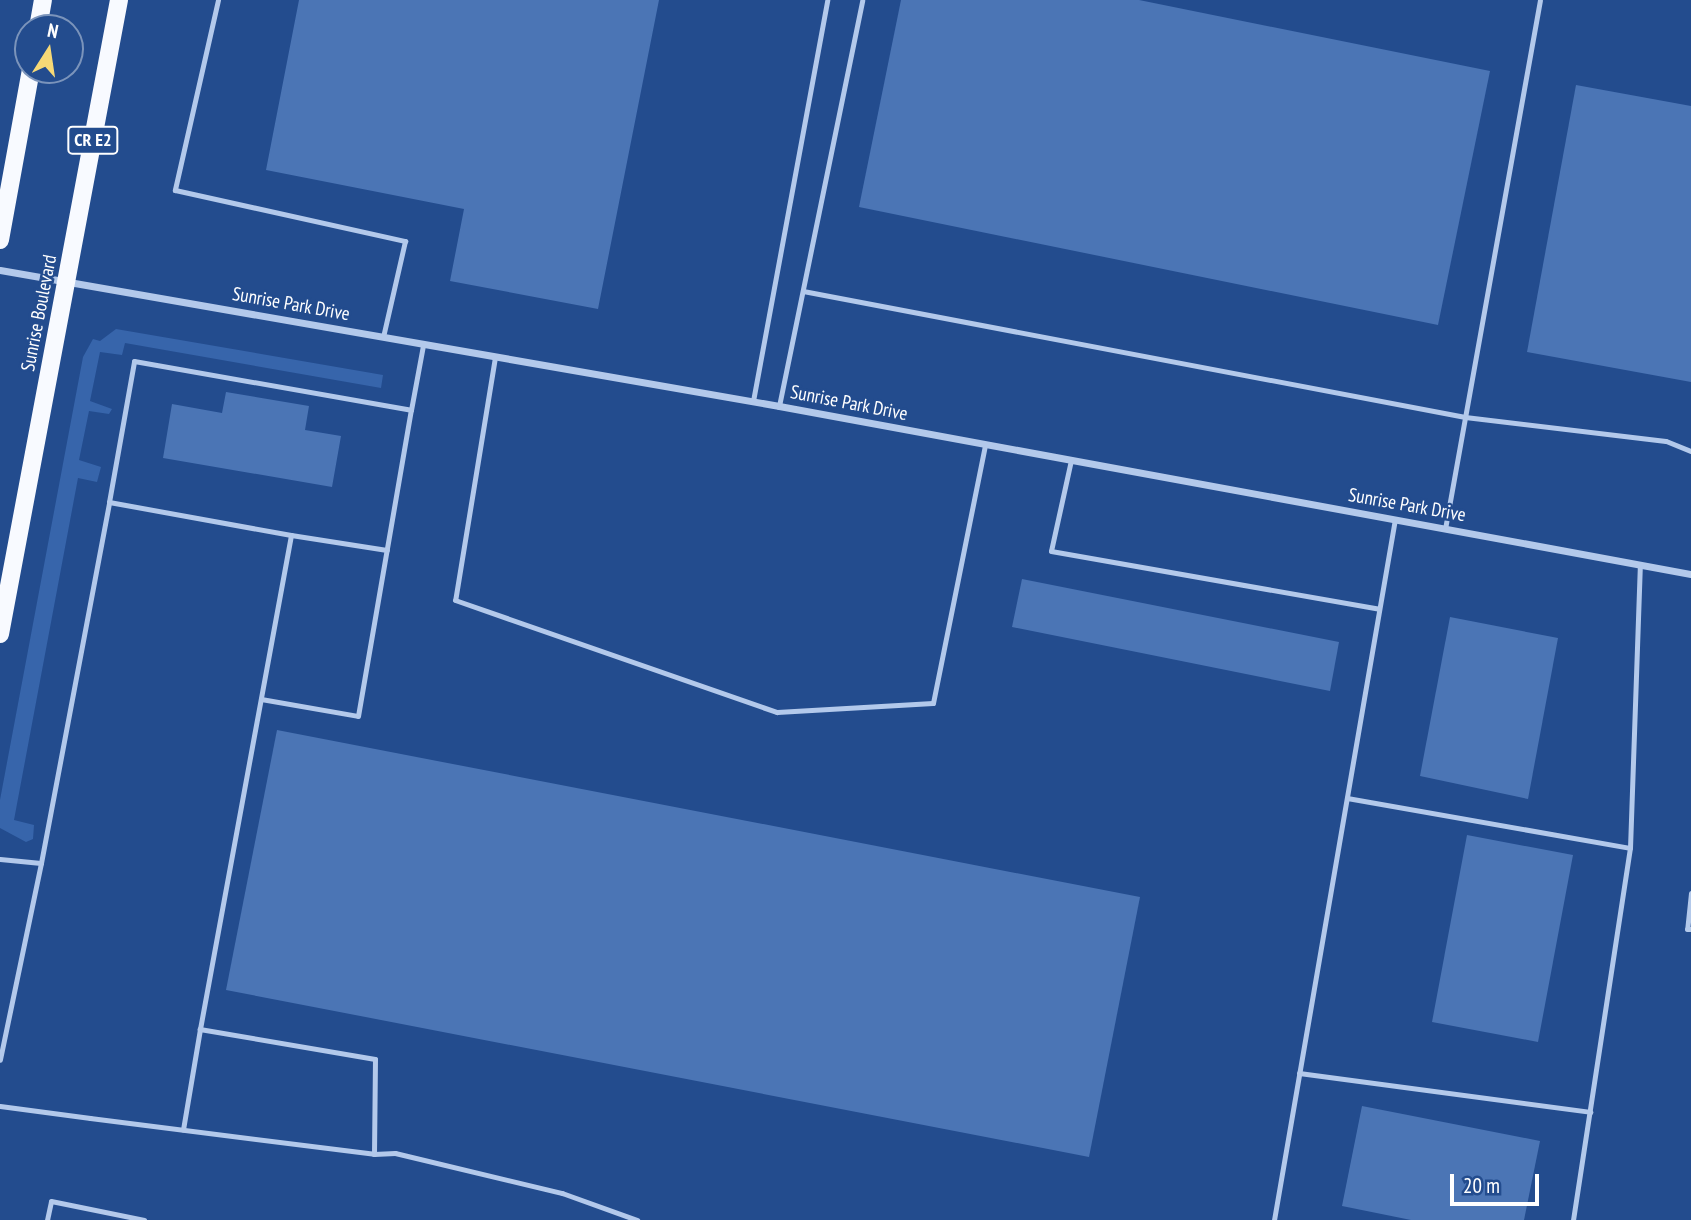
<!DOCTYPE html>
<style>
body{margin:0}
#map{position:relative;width:1691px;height:1220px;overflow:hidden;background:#234c8e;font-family:"PT Sans Narrow",sans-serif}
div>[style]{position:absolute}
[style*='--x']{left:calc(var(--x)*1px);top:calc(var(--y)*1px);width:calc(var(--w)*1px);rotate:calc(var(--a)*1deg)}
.green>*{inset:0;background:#3765ab}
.building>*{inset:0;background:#4b75b5}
.lane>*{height:5px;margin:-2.5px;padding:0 2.5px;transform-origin:2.5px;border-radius:2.5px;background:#b3c9eb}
.street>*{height:7px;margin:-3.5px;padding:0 3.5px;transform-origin:3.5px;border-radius:3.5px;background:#b3c9eb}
.primary>*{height:18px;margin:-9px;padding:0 9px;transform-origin:9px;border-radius:9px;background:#f8faff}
span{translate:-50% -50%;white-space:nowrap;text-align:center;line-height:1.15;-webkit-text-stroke:5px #234c8e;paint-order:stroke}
.shield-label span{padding:2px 5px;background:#234c8e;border:2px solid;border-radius:5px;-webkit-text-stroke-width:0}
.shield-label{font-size:18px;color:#fff;font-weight:700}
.street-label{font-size:19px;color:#fff}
.north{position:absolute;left:14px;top:14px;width:70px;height:70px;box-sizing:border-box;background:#234c8e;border:2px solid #7b94bb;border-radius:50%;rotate:12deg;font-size:19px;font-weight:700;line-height:28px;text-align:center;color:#fff}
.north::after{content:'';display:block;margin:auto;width:24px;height:32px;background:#f7d976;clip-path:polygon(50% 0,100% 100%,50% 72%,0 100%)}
.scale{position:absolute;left:1450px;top:1174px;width:89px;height:32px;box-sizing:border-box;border:4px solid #fff;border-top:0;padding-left:9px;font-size:21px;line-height:24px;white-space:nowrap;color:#fff;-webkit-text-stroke:5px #234c8e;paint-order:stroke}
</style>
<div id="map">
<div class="green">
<i style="clip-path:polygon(116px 329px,383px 375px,381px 388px,125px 343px,122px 355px,100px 352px,90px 401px,112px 409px,109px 414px,89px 411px,79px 460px,101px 467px,97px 482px,78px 478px,14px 820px,34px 825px,33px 839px,26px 842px,0 828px,0 800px,83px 357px,93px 339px,100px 341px)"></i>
</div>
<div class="building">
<i style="clip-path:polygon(299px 0,659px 0,598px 309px,450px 281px,464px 209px,266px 170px)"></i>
<i style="clip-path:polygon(901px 0,1139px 0,1490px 71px,1438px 325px,859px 207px)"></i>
<i style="clip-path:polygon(1576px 85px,1691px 106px,1691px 382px,1527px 352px)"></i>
<i style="clip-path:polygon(226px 392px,309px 406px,305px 430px,341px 436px,332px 487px,163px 458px,172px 404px,222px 413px)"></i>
<i style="clip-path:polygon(1022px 579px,1339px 642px,1330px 691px,1012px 627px)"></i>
<i style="clip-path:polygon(1450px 617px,1558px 638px,1528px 799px,1420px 776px)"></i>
<i style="clip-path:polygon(277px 730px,1140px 897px,1089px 1157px,226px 990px)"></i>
<i style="clip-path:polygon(1467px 835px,1573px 855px,1538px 1042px,1432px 1022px)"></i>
<i style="clip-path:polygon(1362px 1106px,1540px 1141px,1524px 1220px,1411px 1220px,1342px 1206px)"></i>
</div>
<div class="lane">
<i style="--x:218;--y:0;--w:195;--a:102.8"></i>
<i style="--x:175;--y:190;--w:236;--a:12.5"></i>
<i style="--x:405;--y:241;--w:98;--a:102.9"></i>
<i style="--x:803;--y:291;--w:674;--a:10.78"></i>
<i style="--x:1465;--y:417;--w:202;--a:6.8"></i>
<i style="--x:1666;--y:441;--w:27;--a:22"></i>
<i style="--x:495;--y:357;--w:246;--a:99.3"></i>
<i style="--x:455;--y:600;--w:341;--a:19.2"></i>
<i style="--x:777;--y:712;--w:156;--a:-3.3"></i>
<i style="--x:933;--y:703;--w:264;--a:-78.6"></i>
<i style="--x:753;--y:401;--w:408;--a:-79.5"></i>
<i style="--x:779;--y:406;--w:414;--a:-78.4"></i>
<i style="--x:1071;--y:460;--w:93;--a:102.4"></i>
<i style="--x:1051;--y:551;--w:333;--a:10"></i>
<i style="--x:109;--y:502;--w:143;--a:-79.9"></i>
<i style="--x:134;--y:361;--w:281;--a:10"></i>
<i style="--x:411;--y:410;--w:66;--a:-79.5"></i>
<i style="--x:1445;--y:529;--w:537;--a:-79.82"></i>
<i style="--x:291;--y:535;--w:97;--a:8.9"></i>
<i style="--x:261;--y:699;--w:98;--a:9.9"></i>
<i style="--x:358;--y:716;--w:311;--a:-80.2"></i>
<i style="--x:1347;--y:798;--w:287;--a:10"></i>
<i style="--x:0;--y:859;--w:41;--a:5.6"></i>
<i style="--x:41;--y:863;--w:201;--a:101.8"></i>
<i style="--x:41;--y:863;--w:367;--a:-79.3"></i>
<i style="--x:109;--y:502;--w:185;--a:10.3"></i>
<i style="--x:291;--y:535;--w:502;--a:100.44"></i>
<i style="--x:1691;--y:893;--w:36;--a:96"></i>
<i style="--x:1687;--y:929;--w:4;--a:0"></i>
<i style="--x:1299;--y:1073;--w:294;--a:7.6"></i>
<i style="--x:0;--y:1106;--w:91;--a:7.6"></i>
<i style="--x:90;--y:1118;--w:286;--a:7.2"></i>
<i style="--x:374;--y:1154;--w:95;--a:-89.4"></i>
<i style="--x:375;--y:1059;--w:178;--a:-170.3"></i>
<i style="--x:200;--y:1029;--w:102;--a:99.6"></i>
<i style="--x:374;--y:1154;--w:21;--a:-3"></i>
<i style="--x:395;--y:1153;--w:172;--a:13.5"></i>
<i style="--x:562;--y:1193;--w:80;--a:19.8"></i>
<i style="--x:47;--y:1220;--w:19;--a:-78"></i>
<i style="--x:51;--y:1201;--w:95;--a:11.5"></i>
<i style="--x:1274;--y:1220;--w:711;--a:-80.21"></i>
<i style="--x:1573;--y:1220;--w:376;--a:-81.3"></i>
<i style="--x:1630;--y:848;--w:284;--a:-88"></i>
</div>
<div class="street">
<i style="--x:0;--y:270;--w:791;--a:9.9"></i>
<i style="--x:779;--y:406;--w:927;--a:10.44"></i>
</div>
<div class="primary">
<i style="--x:38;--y:28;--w:28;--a:-80"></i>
<i style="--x:0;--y:240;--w:173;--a:-79.7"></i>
<i style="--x:0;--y:634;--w:645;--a:-79.37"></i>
</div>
<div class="shield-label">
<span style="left:93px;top:140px">CR E2</span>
</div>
<div class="street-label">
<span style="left:291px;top:304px;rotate:10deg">Sunrise Park Drive</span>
<span style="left:39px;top:313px;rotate:-79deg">Sunrise Boulevard</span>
<span style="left:849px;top:403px;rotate:11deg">Sunrise Park Drive</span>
<span style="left:1407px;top:505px;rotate:10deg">Sunrise Park Drive</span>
</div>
<div class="north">N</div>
<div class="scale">20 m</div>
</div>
